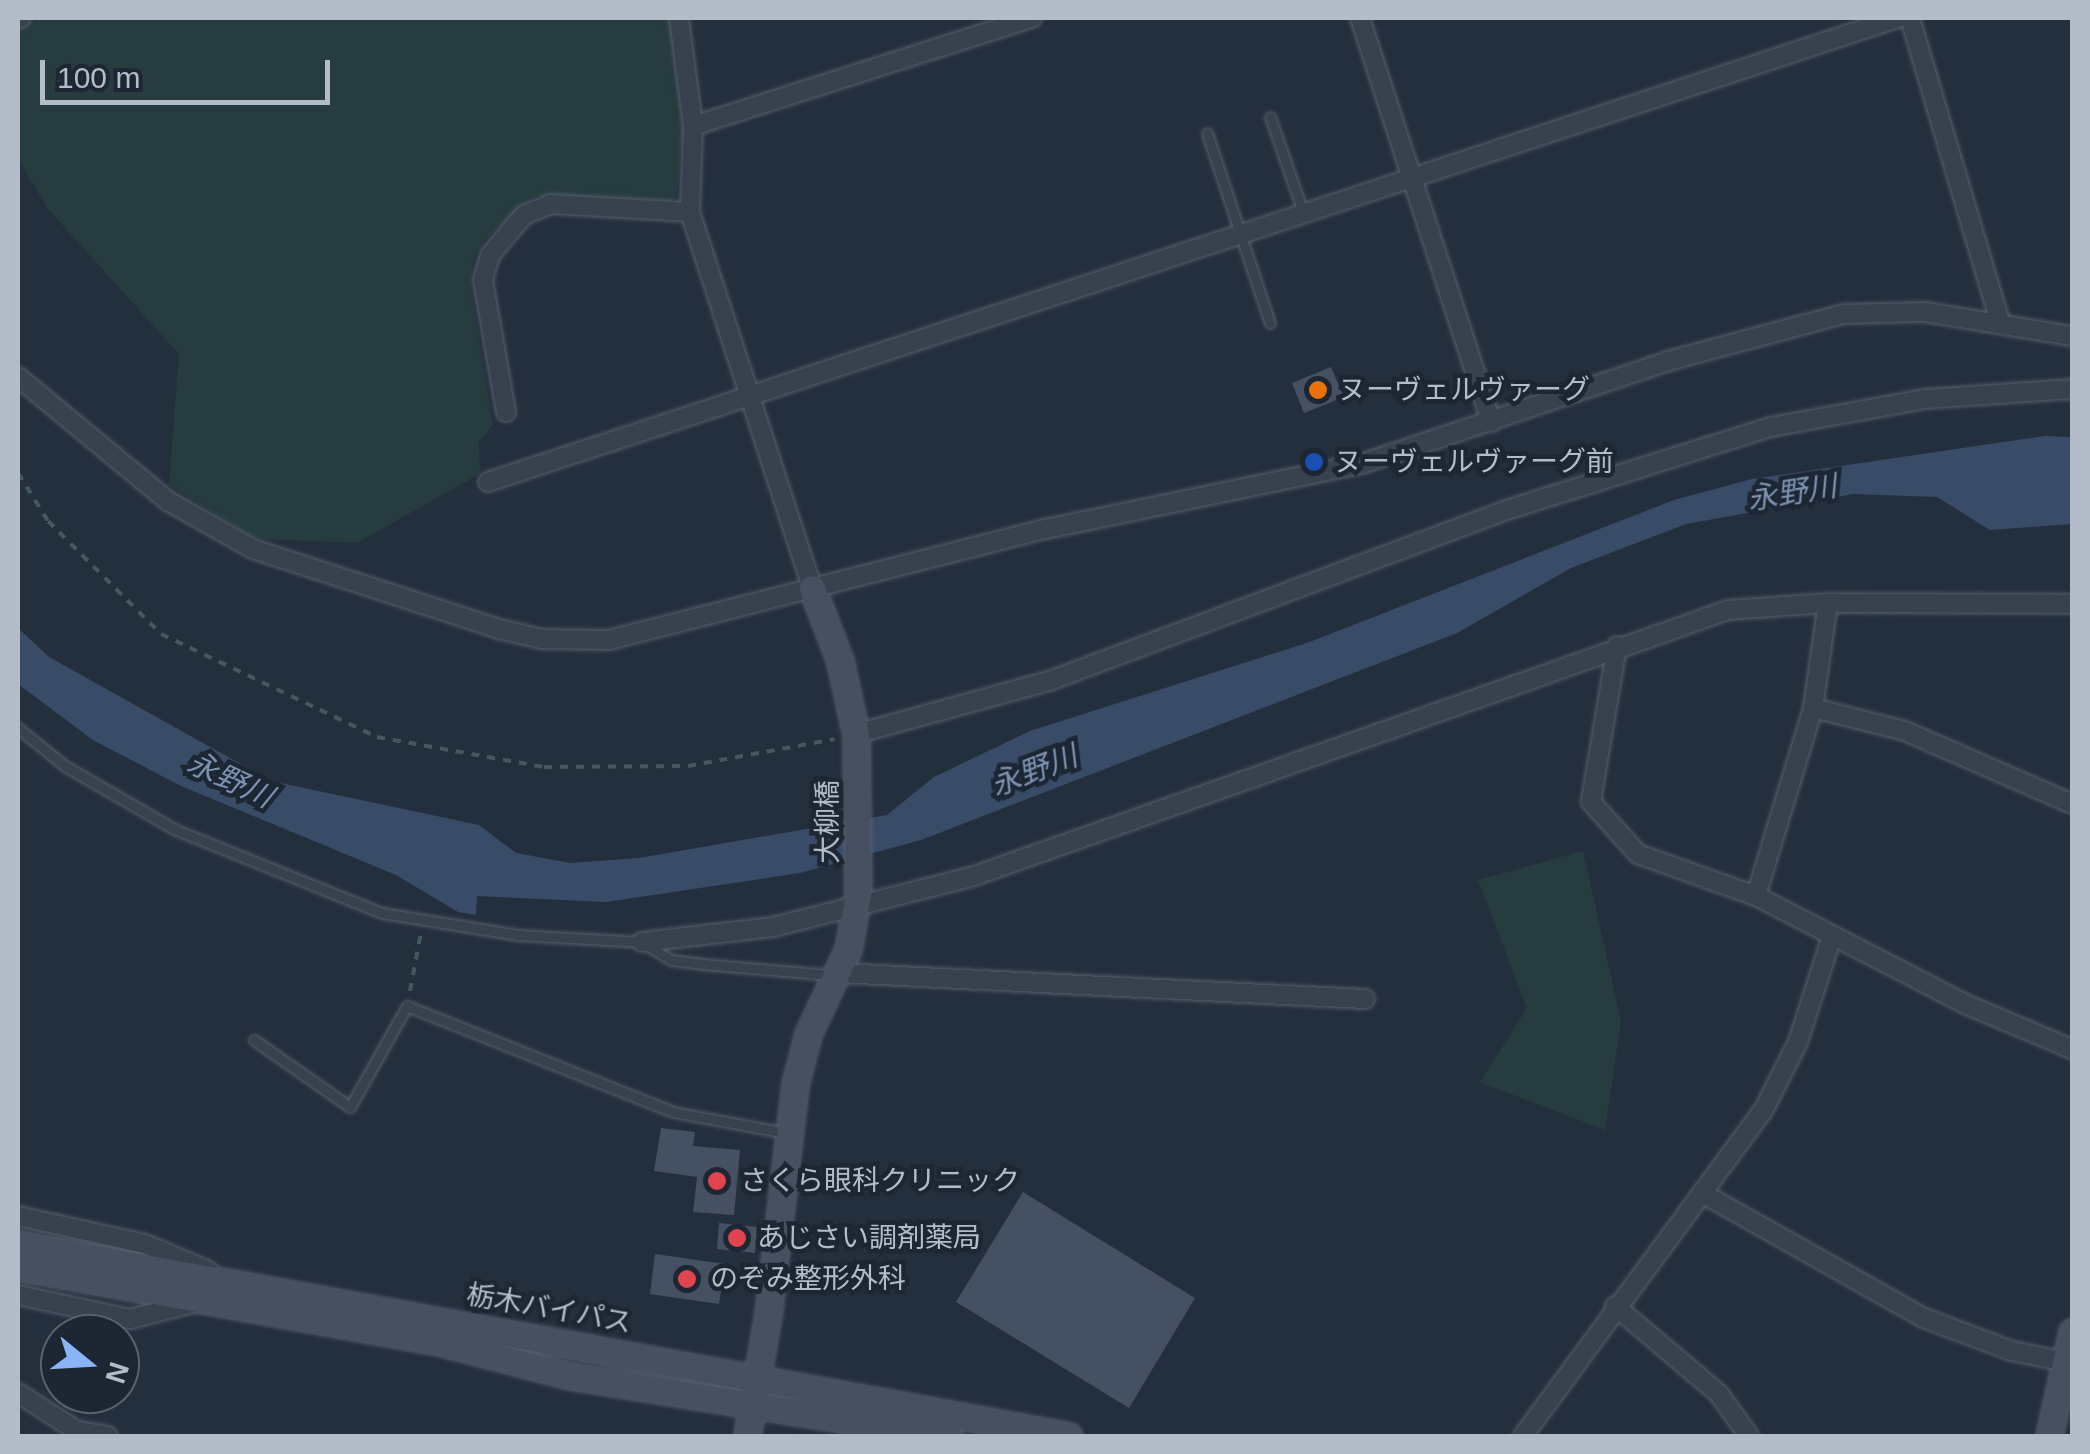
<!DOCTYPE html>
<meta charset="utf-8">
<style>
body{margin:0}
#map{position:relative;width:2090px;height:1454px;overflow:hidden;background:#242f3e;font-family:Arial,"Noto Sans JP",sans-serif}
div>[style]{position:absolute}
[style*='--x']{left:calc(var(--x)*1px);top:calc(var(--y)*1px);width:calc(var(--w)*1px);rotate:calc(var(--a)*1deg)}
.green>*{inset:0;background:#263c3f}
.water>*{inset:0;background:#394c67}
.building>*{inset:0;background:#455162}
.path>*{height:4px;margin-top:-2px;transform-origin:0;background:repeating-linear-gradient(90deg,#44595c 0 8px,transparent 0 16px)}
.roads{filter:drop-shadow(0 0 2px #565f6c) drop-shadow(0 0 2px #565f6c)}
.lane>*{height:9px;margin:-4.5px;padding:0 4.5px;transform-origin:4.5px;border-radius:4.5px;background:#38414e}
.street>*{height:18px;margin:-9px;padding:0 9px;transform-origin:9px;border-radius:9px;background:#38414e}
.secondary>*{height:25px;margin:-12.5px;padding:0 12.5px;transform-origin:12.5px;border-radius:12.5px;background:#465061}
.dots>*{width:28px;height:28px;translate:-50% -50%;box-sizing:border-box;border:5px solid #1d2633;border-radius:50%}
span{translate:-50% -50%;white-space:nowrap;text-align:center;line-height:1.15;-webkit-text-stroke:9px #1d2633;paint-order:stroke}
.poi-label{font-size:28px;color:#b4bcc9}
.left{translate:0 -50%;text-align:left}
.street-label{font-size:28px;color:#b4bcc9}
.water-label{font-size:30px;color:#7c92b1;font-style:italic}
.frame{position:absolute;inset:0;border:20px solid #b4bcc9;pointer-events:none}
.north{position:absolute;left:40px;top:1314px;width:100px;height:100px;box-sizing:border-box;background:#1d2633;border:2px solid #59626f;border-radius:50%;rotate:108deg;font-size:28px;font-weight:700;line-height:40px;text-align:center;color:#b4bcc9}
.north::after{content:'';display:block;margin:auto;width:35px;height:45px;background:#8ab4f8;clip-path:polygon(50% 0,100% 100%,50% 72%,0 100%)}
.scale{position:absolute;left:40px;top:60px;width:290px;height:45px;box-sizing:border-box;border:5px solid #b4bcc9;border-top:0;padding-left:12px;font-size:30px;line-height:35px;white-space:nowrap;color:#b4bcc9;-webkit-text-stroke:8px #1d2633;paint-order:stroke}
</style>
<div id="map">
<div class="green">
<i style="clip-path:polygon(38px 18px,670px 18px,683px 129px,676px 200px,536px 196px,485px 239px,473px 260px,471px 288px,493px 425px,478px 443px,481px 473px,357px 543px,255px 539px,169px 485px,179px 354px,48px 209px,18px 159px,18px 26px)"></i>
<i style="clip-path:polygon(1583px 851px,1621px 1021px,1605px 1130px,1480px 1082px,1527px 1008px,1478px 880px)"></i>
</div>
<div class="water">
<i style="clip-path:polygon(2045px 436px,2072px 437px,2072px 524px,1990px 530px,1937px 497px,1853px 494px,1686px 524px,1571px 568px,1457px 633px,921px 840px,800px 873px,606px 902px,477px 896px,476px 915px,458px 912px,396px 875px,181px 786px,93px 740px,18px 684px,18px 628px,49px 657px,271px 781px,479px 825px,516px 853px,570px 863px,639px 858px,887px 815px,934px 777px,1030px 731px,1307px 643px,1674px 500px,1752px 479px)"></i>
</div>
<div class="building">
<i style="clip-path:polygon(1331px 367px,1344px 397px,1304px 413px,1292px 383px)"></i>
<i style="clip-path:polygon(661px 1128px,695px 1132px,693px 1146px,740px 1150px,734px 1215px,693px 1212px,697px 1177px,654px 1171px)"></i>
<i style="clip-path:polygon(1023px 1192px,1195px 1298px,1129px 1408px,956px 1302px)"></i>
<i style="clip-path:polygon(719px 1223px,757px 1227px,755px 1253px,717px 1249px)"></i>
<i style="clip-path:polygon(655px 1254px,725px 1264px,719px 1304px,650px 1294px)"></i>
</div>
<div class="path">
<i style="--x:18;--y:473;--w:57;--a:58"></i>
<i style="--x:48;--y:521;--w:160;--a:45"></i>
<i style="--x:161;--y:634;--w:239;--a:25.5"></i>
<i style="--x:377;--y:737;--w:170;--a:10.2"></i>
<i style="--x:544;--y:767;--w:144;--a:-0.4"></i>
<i style="--x:688;--y:766;--w:149;--a:-10.4"></i>
<i style="--x:410;--y:991;--w:60;--a:-79.4"></i>
</div>
<div class="roads">
<div class="lane">
<i style="--x:1270;--y:117;--w:101;--a:70.8"></i>
<i style="--x:1207;--y:133;--w:200;--a:71.7"></i>
<i style="--x:18;--y:728;--w:60;--a:39"></i>
<i style="--x:65;--y:766;--w:126;--a:30"></i>
<i style="--x:174;--y:829;--w:224;--a:22"></i>
<i style="--x:382;--y:913;--w:138;--a:9.2"></i>
<i style="--x:518;--y:935;--w:124;--a:3.2"></i>
<i style="--x:642;--y:942;--w:34;--a:32"></i>
<i style="--x:671;--y:960;--w:31;--a:7"></i>
<i style="--x:702;--y:964;--w:129;--a:4.9"></i>
<i style="--x:254;--y:1040;--w:117;--a:34.9"></i>
<i style="--x:350;--y:1107;--w:116;--a:-60.6"></i>
<i style="--x:407;--y:1006;--w:286;--a:21.7"></i>
<i style="--x:673;--y:1112;--w:115;--a:10.5"></i>
</div>
<div class="street">
<i style="--x:18;--y:18;--w:3;--a:0"></i>
<i style="--x:679;--y:18;--w:109;--a:82.6"></i>
<i style="--x:693;--y:126;--w:86;--a:92"></i>
<i style="--x:690;--y:212;--w:395;--a:72"></i>
<i style="--x:1360;--y:18;--w:425;--a:72"></i>
<i style="--x:1910;--y:18;--w:316;--a:73.5"></i>
<i style="--x:693;--y:126;--w:356;--a:-17.7"></i>
<i style="--x:18;--y:377;--w:195;--a:39.6"></i>
<i style="--x:168;--y:501;--w:98;--a:29.5"></i>
<i style="--x:253;--y:549;--w:259;--a:18"></i>
<i style="--x:499;--y:629;--w:44;--a:13.1"></i>
<i style="--x:542;--y:639;--w:67;--a:0.9"></i>
<i style="--x:609;--y:640;--w:451;--a:-14.3"></i>
<i style="--x:1046;--y:529;--w:322;--a:-11.7"></i>
<i style="--x:1361;--y:464;--w:324;--a:-18.5"></i>
<i style="--x:1668;--y:361;--w:182;--a:-15"></i>
<i style="--x:1844;--y:314;--w:81;--a:-1.4"></i>
<i style="--x:1925;--y:312;--w:149;--a:9.3"></i>
<i style="--x:506;--y:412;--w:134;--a:-99.9"></i>
<i style="--x:483;--y:280;--w:26;--a:-74"></i>
<i style="--x:490;--y:255;--w:52;--a:-49.6"></i>
<i style="--x:524;--y:215;--w:29;--a:-22"></i>
<i style="--x:551;--y:204;--w:139;--a:3.3"></i>
<i style="--x:488;--y:482;--w:1484;--a:-18.22"></i>
<i style="--x:1617;--y:646;--w:158;--a:99.5"></i>
<i style="--x:1591;--y:802;--w:70;--a:47.9"></i>
<i style="--x:1638;--y:854;--w:125;--a:19.6"></i>
<i style="--x:1756;--y:896;--w:233;--a:27.3"></i>
<i style="--x:1963;--y:1003;--w:118;--a:22.9"></i>
<i style="--x:1813;--y:708;--w:95;--a:14"></i>
<i style="--x:1905;--y:731;--w:182;--a:23.6"></i>
<i style="--x:856;--y:734;--w:203;--a:-15.4"></i>
<i style="--x:1052;--y:680;--w:486;--a:-20.5"></i>
<i style="--x:1507;--y:510;--w:277;--a:-17.5"></i>
<i style="--x:1771;--y:427;--w:157;--a:-10.3"></i>
<i style="--x:1925;--y:399;--w:147;--a:-3.9"></i>
<i style="--x:1756;--y:896;--w:196;--a:-73.1"></i>
<i style="--x:1813;--y:708;--w:106;--a:-81.9"></i>
<i style="--x:642;--y:942;--w:132;--a:-6.5"></i>
<i style="--x:773;--y:927;--w:207;--a:-14.2"></i>
<i style="--x:974;--y:876;--w:800;--a:-19.43"></i>
<i style="--x:1728;--y:610;--w:100;--a:-4"></i>
<i style="--x:1828;--y:603;--w:244;--a:0.2"></i>
<i style="--x:839;--y:973;--w:527;--a:2.83"></i>
<i style="--x:1702;--y:1193;--w:255;--a:29.4"></i>
<i style="--x:1924;--y:1318;--w:94;--a:20.6"></i>
<i style="--x:2012;--y:1351;--w:55;--a:11.5"></i>
<i style="--x:18;--y:1216;--w:130;--a:12.4"></i>
<i style="--x:145;--y:1244;--w:69;--a:22.9"></i>
<i style="--x:18;--y:1295;--w:115;--a:12.1"></i>
<i style="--x:130;--y:1319;--w:69;--a:-14.2"></i>
<i style="--x:1615;--y:1306;--w:136;--a:40.2"></i>
<i style="--x:1719;--y:1394;--w:52;--a:54.5"></i>
<i style="--x:18;--y:1393;--w:70;--a:32.8"></i>
<i style="--x:77;--y:1431;--w:31;--a:9"></i>
<i style="--x:1523;--y:1436;--w:404;--a:-53.6"></i>
<i style="--x:1763;--y:1111;--w:77;--a:-63.1"></i>
<i style="--x:1798;--y:1042;--w:111;--a:-72.2"></i>
</div>
<div class="secondary">
<i style="--x:18;--y:1244;--w:1068;--a:10.35"></i>
<i style="--x:18;--y:1267;--w:432;--a:10.1"></i>
<i style="--x:443;--y:1343;--w:131;--a:14.6"></i>
<i style="--x:570;--y:1376;--w:384;--a:9"></i>
<i style="--x:747;--y:1436;--w:123;--a:-80.2"></i>
<i style="--x:768;--y:1315;--w:232;--a:-83.3"></i>
<i style="--x:795;--y:1085;--w:53;--a:-75.7"></i>
<i style="--x:808;--y:1034;--w:94;--a:-64.8"></i>
<i style="--x:848;--y:949;--w:55;--a:-79.5"></i>
<i style="--x:858;--y:895;--w:161;--a:-90.7"></i>
<i style="--x:856;--y:734;--w:75;--a:-102.4"></i>
<i style="--x:840;--y:661;--w:78;--a:-111"></i>
<i style="--x:2049;--y:1436;--w:107;--a:-77.5"></i>
</div>
</div>
<div class="dots">
<i style="left:1318px;top:390px;background:#e8710a"></i>
<i style="left:1314px;top:462px;background:#1a4fb4"></i>
<i style="left:717px;top:1181px;background:#e0444e"></i>
<i style="left:737px;top:1238px;background:#e0444e"></i>
<i style="left:687px;top:1279px;background:#e0444e"></i>
</div>
<div class="poi-label">
<span class="left" style="left:1338px;top:390px">ヌーヴェルヴァーグ</span>
<span class="left" style="left:1334px;top:462px">ヌーヴェルヴァーグ前</span>
<span class="left" style="left:740px;top:1181px">さくら眼科クリニック</span>
<span class="left" style="left:757px;top:1238px">あじさい調剤薬局</span>
<span class="left" style="left:710px;top:1279px">のぞみ整形外科</span>
</div>
<div class="street-label">
<span style="left:828px;top:822px;rotate:-90deg">大柳橋</span>
<span style="left:549px;top:1309px;rotate:10deg">栃木バイパス</span>
</div>
<div class="water-label">
<span style="left:1792px;top:493px;rotate:-9deg">永野川</span>
<span style="left:1034px;top:771px;rotate:-21deg">永野川</span>
<span style="left:230px;top:780px;rotate:25deg">永野川</span>
</div>
<div class="frame"></div>
<div class="north">N</div>
<div class="scale">100 m</div>
</div>
